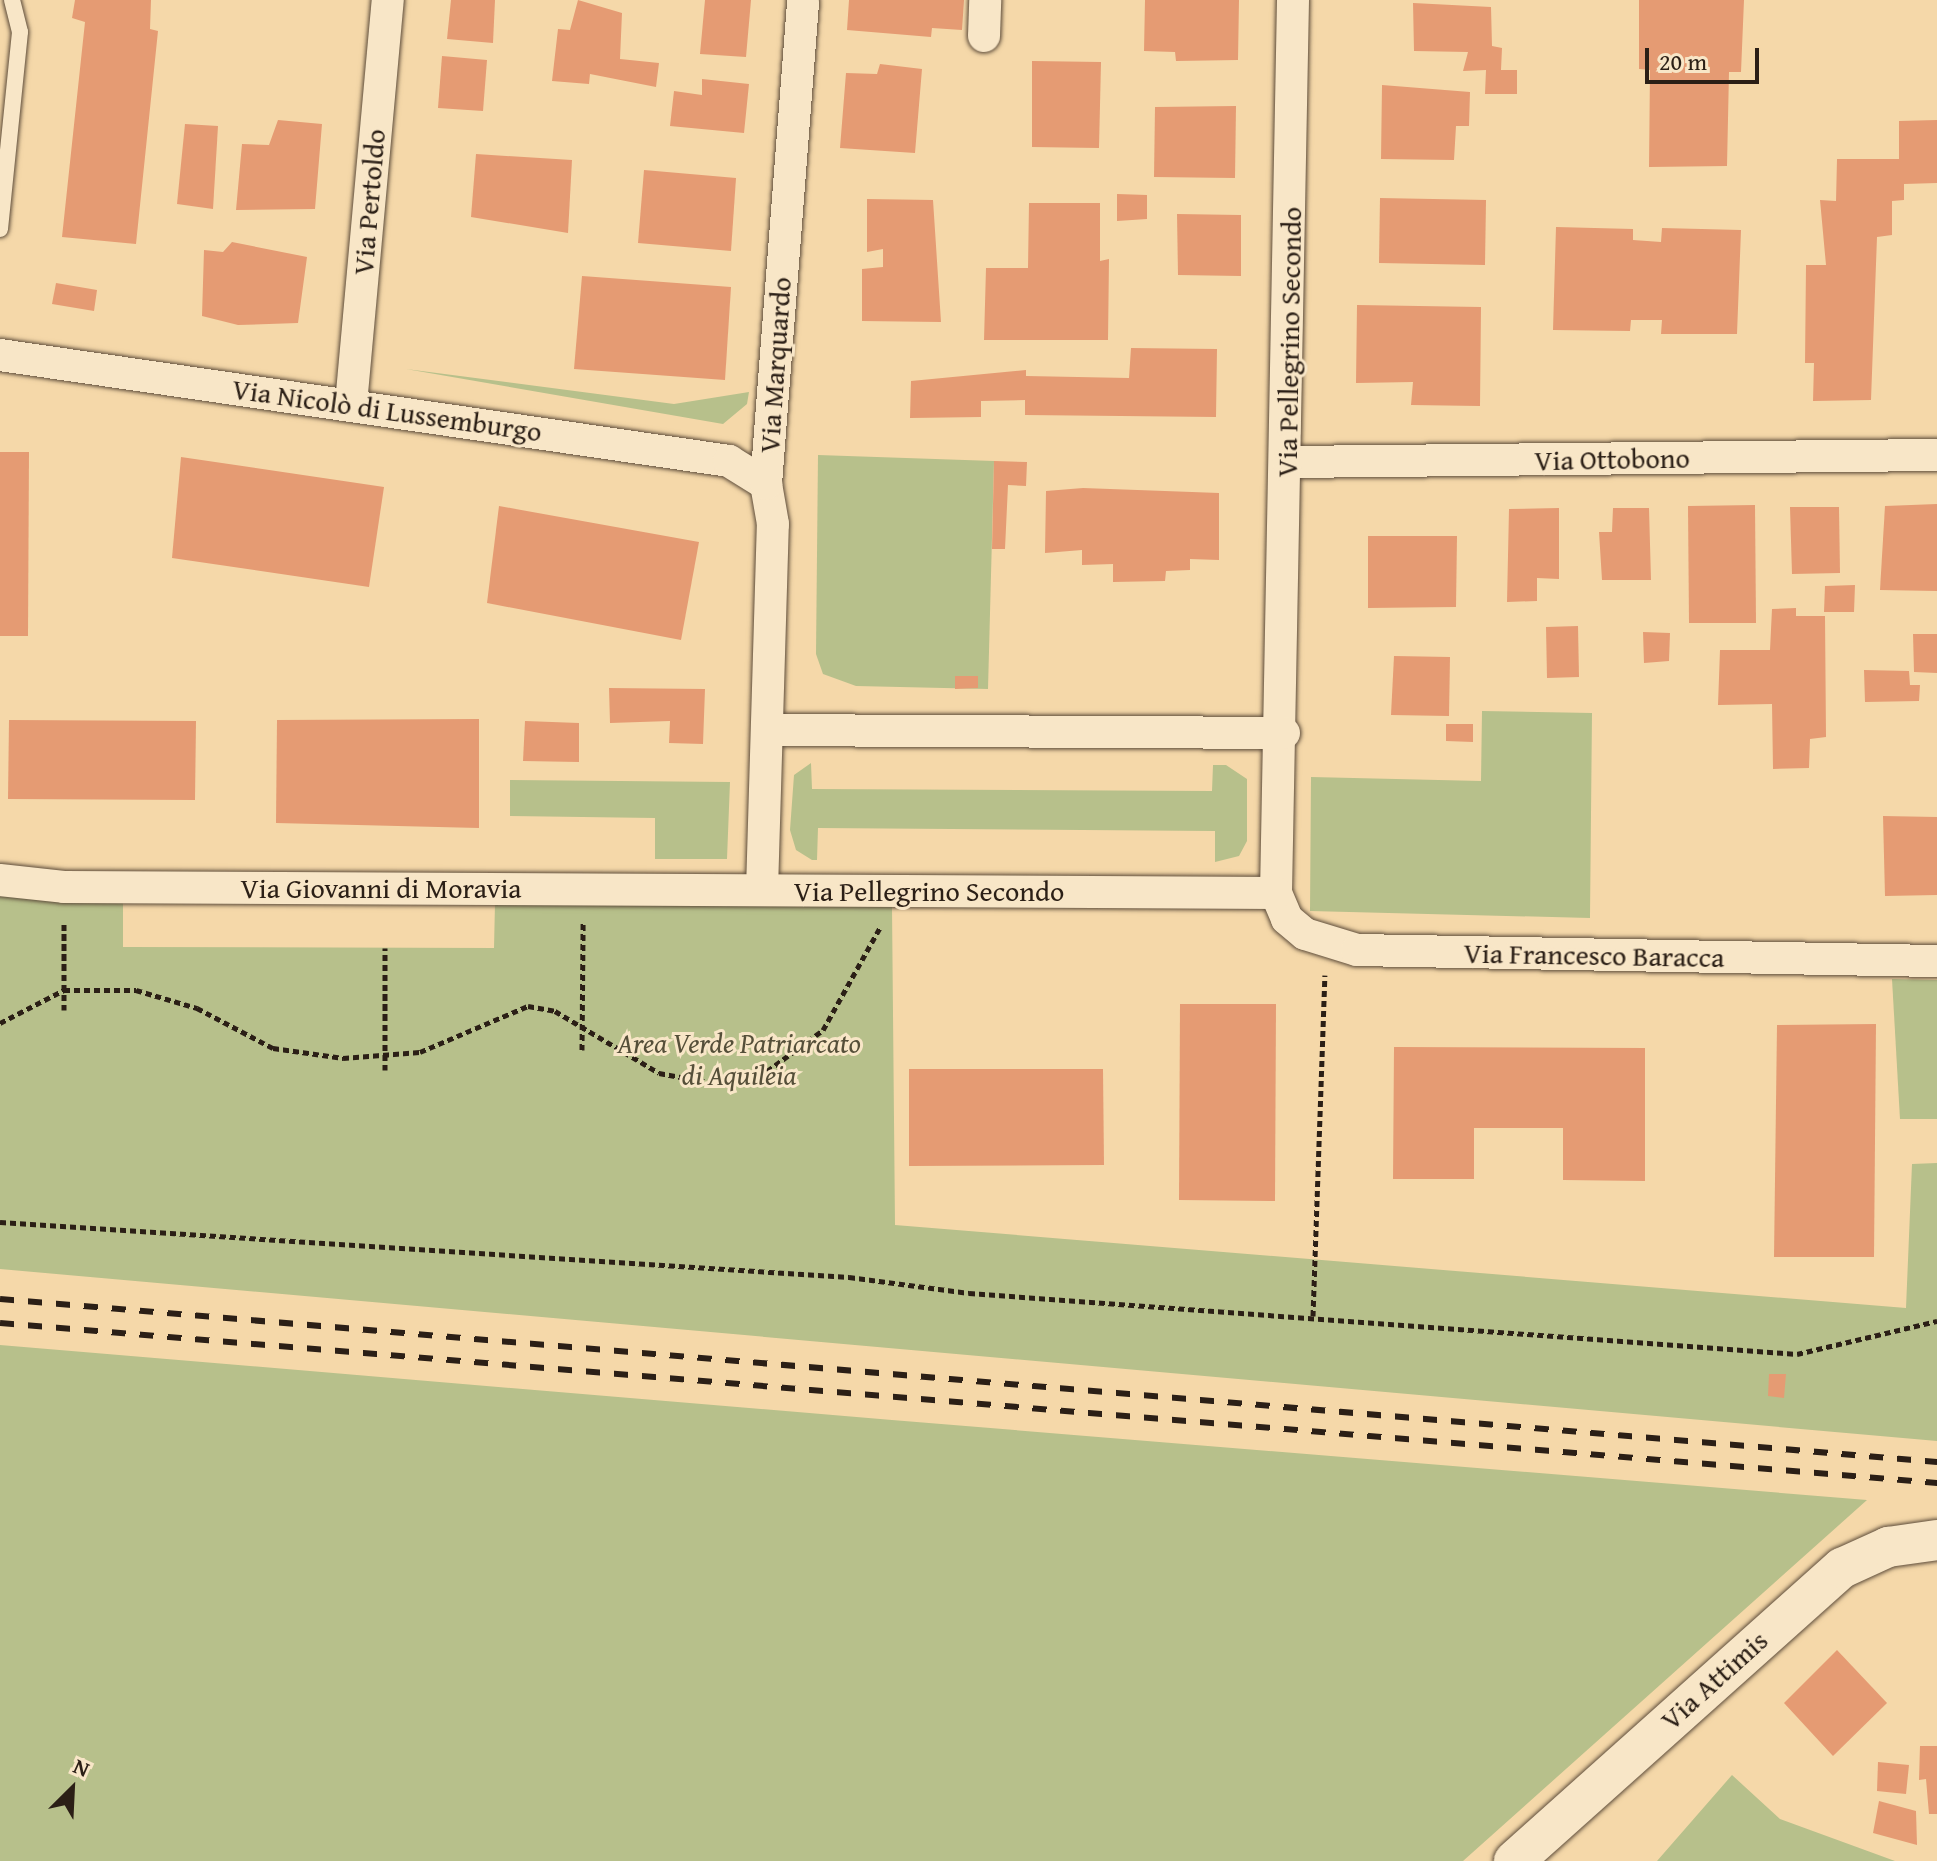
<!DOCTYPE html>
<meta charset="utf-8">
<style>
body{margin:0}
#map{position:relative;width:1937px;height:1861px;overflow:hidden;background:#f5d8a9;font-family:"Gentium Book Plus",serif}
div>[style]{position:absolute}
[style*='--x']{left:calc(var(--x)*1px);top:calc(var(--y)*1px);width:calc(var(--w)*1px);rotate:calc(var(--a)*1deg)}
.green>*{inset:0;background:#b7c08b}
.building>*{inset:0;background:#e59b73}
.path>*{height:5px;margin-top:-2.5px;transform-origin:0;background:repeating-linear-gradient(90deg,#2b1f16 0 6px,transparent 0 10px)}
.roads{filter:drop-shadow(0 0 2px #5e4d3b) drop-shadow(0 0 2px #5e4d3b)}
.service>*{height:16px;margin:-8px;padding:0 8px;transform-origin:8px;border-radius:8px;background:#f8e6c7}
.minor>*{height:32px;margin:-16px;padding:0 16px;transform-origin:16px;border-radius:16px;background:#f8e6c7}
.tertiary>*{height:40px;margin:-20px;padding:0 20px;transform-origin:20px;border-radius:20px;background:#f8e6c7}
.rail>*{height:6px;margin-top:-3px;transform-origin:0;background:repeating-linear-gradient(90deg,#2b1f16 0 14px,transparent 0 28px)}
span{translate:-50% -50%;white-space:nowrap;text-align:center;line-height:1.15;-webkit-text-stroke:6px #f8e6c7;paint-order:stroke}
.street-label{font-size:28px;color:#2b1f16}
.park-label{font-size:28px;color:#554f39;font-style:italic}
.north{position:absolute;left:32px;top:1749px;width:80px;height:80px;-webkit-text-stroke:6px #f8e6c7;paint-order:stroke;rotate:24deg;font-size:22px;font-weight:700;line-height:32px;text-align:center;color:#2b1f16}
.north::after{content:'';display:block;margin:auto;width:28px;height:36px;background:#2b1f16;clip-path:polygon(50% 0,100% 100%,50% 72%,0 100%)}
.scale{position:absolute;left:1645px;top:48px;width:114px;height:36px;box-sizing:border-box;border:4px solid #2b1f16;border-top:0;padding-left:10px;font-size:24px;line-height:28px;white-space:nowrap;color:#2b1f16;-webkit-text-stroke:6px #f8e6c7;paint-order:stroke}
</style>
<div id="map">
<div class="green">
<i style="clip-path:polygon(406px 369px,674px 404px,749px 392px,747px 404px,723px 424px)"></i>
<i style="clip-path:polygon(818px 455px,994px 461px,988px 689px,856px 686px,823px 674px,816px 654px)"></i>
<i style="clip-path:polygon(1482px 711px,1592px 713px,1590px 918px,1310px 911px,1311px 777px,1481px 781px)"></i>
<i style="clip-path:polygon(811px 763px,812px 789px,1212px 791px,1213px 765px,1226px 765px,1247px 779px,1247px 841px,1239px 856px,1215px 862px,1215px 831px,818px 828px,817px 860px,812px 860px,796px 850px,790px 830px,794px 775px)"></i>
<i style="clip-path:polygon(510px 780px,730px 782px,727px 859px,655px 859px,655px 818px,510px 816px)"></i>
<i style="clip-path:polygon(0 896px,123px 901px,123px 947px,494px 948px,495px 903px,892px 907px,895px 1225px,1906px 1308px,1912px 1164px,1937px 1163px,1937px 1441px,0 1269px)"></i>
<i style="clip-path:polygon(1892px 979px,1937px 980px,1937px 1119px,1900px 1119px)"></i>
<i style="clip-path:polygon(0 1345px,892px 1420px,1867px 1500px,1463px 1861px,0 1861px)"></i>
<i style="clip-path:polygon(1732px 1775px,1780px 1819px,1895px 1861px,1657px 1861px)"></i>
</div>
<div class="building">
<i style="clip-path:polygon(75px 0,151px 0,150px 29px,158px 31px,136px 244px,62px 237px,85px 22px,72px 18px)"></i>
<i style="clip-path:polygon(451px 0,495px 0,493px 43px,447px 39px)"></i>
<i style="clip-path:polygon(578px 0,622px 13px,620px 59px,659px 63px,656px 87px,590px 74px,589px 84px,552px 81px,558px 29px,570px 30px)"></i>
<i style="clip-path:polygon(705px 0,751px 0,746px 57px,700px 54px)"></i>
<i style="clip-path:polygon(849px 0,964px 0,962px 30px,932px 28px,931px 37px,847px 30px)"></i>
<i style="clip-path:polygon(1145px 0,1239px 0,1238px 60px,1176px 61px,1175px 52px,1144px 51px)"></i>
<i style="clip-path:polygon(1639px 0,1744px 0,1741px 72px,1729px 72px,1727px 166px,1649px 167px,1650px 70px,1639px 69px)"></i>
<i style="clip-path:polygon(1413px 3px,1491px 7px,1492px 46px,1502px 48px,1501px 70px,1517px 70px,1517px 94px,1485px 94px,1486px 70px,1463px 71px,1468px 52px,1414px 51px)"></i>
<i style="clip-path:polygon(442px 56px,487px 60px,483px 111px,438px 108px)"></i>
<i style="clip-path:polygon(1032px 61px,1101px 62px,1099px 148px,1032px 147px)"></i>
<i style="clip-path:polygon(880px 64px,922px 69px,915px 153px,840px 148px,846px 73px,877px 74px)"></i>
<i style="clip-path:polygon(702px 79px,749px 84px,744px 133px,670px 126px,674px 91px,702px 95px)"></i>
<i style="clip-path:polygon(1382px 85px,1470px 92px,1469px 126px,1456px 126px,1454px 160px,1381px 159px)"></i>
<i style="clip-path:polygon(1236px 106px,1235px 178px,1154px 177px,1155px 107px)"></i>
<i style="clip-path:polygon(278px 120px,322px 124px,315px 209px,236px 210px,242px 144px,269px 145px)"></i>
<i style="clip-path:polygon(1937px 120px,1937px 183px,1904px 184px,1904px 200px,1892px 201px,1892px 235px,1877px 237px,1871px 400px,1813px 401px,1814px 363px,1805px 363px,1806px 265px,1826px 265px,1820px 200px,1836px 201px,1837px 159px,1899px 159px,1899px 121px)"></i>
<i style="clip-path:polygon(185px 124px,218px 126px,213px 209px,177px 204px)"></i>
<i style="clip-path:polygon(476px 154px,572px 160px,568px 233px,471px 217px)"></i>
<i style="clip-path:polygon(644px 170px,736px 178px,731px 251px,638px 243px)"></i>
<i style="clip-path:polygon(1117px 194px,1147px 195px,1147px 219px,1117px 221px)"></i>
<i style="clip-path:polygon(1380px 198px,1486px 200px,1485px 265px,1379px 263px)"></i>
<i style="clip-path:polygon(867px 199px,933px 200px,941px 322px,862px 321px,862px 269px,883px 267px,883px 249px,867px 252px)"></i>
<i style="clip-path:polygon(1029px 203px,1100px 203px,1100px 261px,1109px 259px,1108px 340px,984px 340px,986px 268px,1028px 268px)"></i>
<i style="clip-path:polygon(1177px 214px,1241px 215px,1241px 276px,1178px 275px)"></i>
<i style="clip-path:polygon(1556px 227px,1633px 229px,1633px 240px,1661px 242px,1662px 228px,1741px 230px,1737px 334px,1661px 334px,1662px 320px,1631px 320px,1630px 331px,1553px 330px)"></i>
<i style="clip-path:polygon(232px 242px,307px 257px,298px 323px,238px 325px,202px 316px,204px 250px,223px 252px)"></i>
<i style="clip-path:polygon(582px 276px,731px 287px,725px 380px,574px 369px)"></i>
<i style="clip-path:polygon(56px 283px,97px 290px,94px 311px,52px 304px)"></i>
<i style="clip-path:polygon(1357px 305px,1481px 307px,1480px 406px,1411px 405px,1413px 382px,1356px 383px)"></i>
<i style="clip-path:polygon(1131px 348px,1217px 349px,1216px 417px,1025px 415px,1025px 400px,981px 401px,981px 417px,910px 418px,911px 381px,1026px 370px,1026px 376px,1129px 378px)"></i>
<i style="clip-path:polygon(0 452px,29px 452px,28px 636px,0 636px)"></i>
<i style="clip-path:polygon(181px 457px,384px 487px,369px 587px,172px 558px)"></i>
<i style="clip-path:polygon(994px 461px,1027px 462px,1026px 486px,1008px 485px,1005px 549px,992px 549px)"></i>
<i style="clip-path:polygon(1083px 488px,1219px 493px,1219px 560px,1190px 559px,1190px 570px,1166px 571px,1165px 581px,1113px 582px,1113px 564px,1082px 565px,1082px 550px,1045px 553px,1046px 491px)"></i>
<i style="clip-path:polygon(1937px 504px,1937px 591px,1880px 590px,1885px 506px)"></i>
<i style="clip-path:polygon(1755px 505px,1756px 623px,1689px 623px,1688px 506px)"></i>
<i style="clip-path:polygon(499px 506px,699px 542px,681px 640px,487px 603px)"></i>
<i style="clip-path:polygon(1790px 507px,1839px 507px,1840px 573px,1792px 574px)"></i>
<i style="clip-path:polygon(1559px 508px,1559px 579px,1537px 578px,1537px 601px,1507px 602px,1509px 509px)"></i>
<i style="clip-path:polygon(1613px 508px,1649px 508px,1651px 580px,1602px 580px,1599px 532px,1612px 532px)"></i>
<i style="clip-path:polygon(1368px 536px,1457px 536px,1456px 607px,1368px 608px)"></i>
<i style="clip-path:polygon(1855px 585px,1854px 612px,1824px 612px,1825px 586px)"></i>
<i style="clip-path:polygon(1796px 608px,1796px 616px,1825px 616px,1826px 737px,1810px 739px,1809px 768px,1773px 769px,1772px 704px,1718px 705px,1720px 650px,1770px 650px,1772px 609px)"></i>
<i style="clip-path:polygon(1578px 626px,1579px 677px,1547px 678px,1546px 627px)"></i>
<i style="clip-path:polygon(1643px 632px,1670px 633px,1669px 661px,1644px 663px)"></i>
<i style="clip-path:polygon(1913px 634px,1937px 634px,1937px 673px,1914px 672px)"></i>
<i style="clip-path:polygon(1394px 656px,1450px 657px,1449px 716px,1391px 715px)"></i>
<i style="clip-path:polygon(1864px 670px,1909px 671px,1910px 685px,1920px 685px,1919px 701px,1865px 702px)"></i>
<i style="clip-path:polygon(955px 676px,978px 676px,978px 688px,955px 689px)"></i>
<i style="clip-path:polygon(609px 688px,705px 689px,703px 744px,669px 743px,670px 721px,610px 723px)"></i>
<i style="clip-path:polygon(479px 719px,479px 828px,276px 823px,277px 720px)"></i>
<i style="clip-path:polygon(9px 720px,196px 721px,195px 800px,8px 799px)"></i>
<i style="clip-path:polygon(525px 721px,579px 723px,579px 762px,523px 761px)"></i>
<i style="clip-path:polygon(1446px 724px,1473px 724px,1473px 742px,1446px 741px)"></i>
<i style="clip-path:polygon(1883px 816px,1937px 817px,1937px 895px,1885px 896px)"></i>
<i style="clip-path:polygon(1180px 1004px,1276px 1004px,1275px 1201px,1179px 1200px)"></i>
<i style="clip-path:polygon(1876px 1024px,1874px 1257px,1774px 1257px,1777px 1025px)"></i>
<i style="clip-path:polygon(1394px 1047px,1645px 1048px,1645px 1181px,1563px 1180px,1563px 1128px,1474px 1128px,1474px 1179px,1393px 1179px)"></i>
<i style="clip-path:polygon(909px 1069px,1103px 1069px,1104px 1165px,909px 1166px)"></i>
<i style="clip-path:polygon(1769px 1374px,1786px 1374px,1784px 1398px,1768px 1396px)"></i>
<i style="clip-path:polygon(1837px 1650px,1887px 1703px,1833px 1756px,1784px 1703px)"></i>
<i style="clip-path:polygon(1920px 1746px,1937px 1746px,1937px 1814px,1929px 1814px,1926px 1779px,1919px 1780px)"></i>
<i style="clip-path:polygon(1878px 1762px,1909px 1765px,1906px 1794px,1877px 1791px)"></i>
<i style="clip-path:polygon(1879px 1801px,1916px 1811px,1917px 1845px,1873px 1833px)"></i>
</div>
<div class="path">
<i style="--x:64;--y:1010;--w:87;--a:-90"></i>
<i style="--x:0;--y:1023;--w:72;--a:-27.3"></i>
<i style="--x:64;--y:990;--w:72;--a:0"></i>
<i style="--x:136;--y:990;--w:64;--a:16.4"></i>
<i style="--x:197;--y:1008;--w:86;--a:27.8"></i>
<i style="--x:273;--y:1048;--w:71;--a:8.1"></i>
<i style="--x:343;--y:1058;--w:77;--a:-4.5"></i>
<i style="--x:420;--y:1052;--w:117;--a:-23.1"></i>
<i style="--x:528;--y:1006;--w:27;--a:10"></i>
<i style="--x:555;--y:1011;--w:121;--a:30.8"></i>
<i style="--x:659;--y:1073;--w:65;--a:10.6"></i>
<i style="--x:723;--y:1085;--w:37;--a:-13"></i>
<i style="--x:759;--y:1077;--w:79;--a:-36.3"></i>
<i style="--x:823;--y:1030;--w:119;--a:-60.9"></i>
<i style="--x:582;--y:1050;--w:127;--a:-89.5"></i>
<i style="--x:385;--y:1070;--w:122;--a:-90"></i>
<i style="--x:0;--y:1222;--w:851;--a:3.71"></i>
<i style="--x:849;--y:1277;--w:121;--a:7.6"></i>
<i style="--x:969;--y:1293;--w:830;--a:4.21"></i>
<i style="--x:1797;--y:1354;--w:144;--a:-13.3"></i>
<i style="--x:1313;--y:1316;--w:341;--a:-88"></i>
</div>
<div class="roads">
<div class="service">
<i style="--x:0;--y:229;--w:198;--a:-84.2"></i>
<i style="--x:20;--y:32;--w:33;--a:-104"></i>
</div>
<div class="minor">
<i style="--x:1293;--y:0;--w:893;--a:91.09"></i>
<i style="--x:1276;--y:893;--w:28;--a:67"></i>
<i style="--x:1287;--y:919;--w:23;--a:40"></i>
<i style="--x:1305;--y:934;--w:54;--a:17.1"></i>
<i style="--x:1357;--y:950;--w:580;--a:1.09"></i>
<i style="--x:984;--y:36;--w:36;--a:-88"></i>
<i style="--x:0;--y:355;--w:737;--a:8.27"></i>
<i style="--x:729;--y:461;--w:44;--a:31.9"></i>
<i style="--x:351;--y:404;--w:406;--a:-84.8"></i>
<i style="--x:1288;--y:462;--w:649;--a:-0.62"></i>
<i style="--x:768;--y:730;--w:516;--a:0.33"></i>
<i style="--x:0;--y:880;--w:64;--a:6.2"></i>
<i style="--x:64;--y:887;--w:1212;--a:0.28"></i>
<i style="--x:762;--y:890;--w:366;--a:-88.3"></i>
<i style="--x:773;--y:524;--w:41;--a:-99.9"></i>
<i style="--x:766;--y:484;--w:485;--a:-85.6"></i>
</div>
<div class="tertiary">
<i style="--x:1514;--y:1861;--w:440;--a:-41.8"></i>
<i style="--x:1842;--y:1568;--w:51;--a:-24.5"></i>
<i style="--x:1888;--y:1547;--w:49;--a:-8.1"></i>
</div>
</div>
<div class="rail">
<i style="--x:0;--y:1299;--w:1944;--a:4.81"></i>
<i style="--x:0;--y:1323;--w:1944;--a:4.72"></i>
</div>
<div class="street-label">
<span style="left:369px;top:202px;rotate:-85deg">Via Pertoldo</span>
<span style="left:1289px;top:342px;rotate:-89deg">Via Pellegrino Secondo</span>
<span style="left:775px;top:365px;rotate:-86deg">Via Marquardo</span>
<span style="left:387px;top:410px;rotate:8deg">Via Nicolò di Lussemburgo</span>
<span style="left:1612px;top:459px;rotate:-1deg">Via Ottobono</span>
<span style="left:381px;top:888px">Via Giovanni di Moravia</span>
<span style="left:929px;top:891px">Via Pellegrino Secondo</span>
<span style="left:1594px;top:955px;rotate:1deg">Via Francesco Baracca</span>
<span style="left:1714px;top:1680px;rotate:-42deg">Via Attimis</span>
</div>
<div class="park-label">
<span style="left:739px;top:1059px">Area Verde Patriarcato<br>di Aquileia</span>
</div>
<div class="north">N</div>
<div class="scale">20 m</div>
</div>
